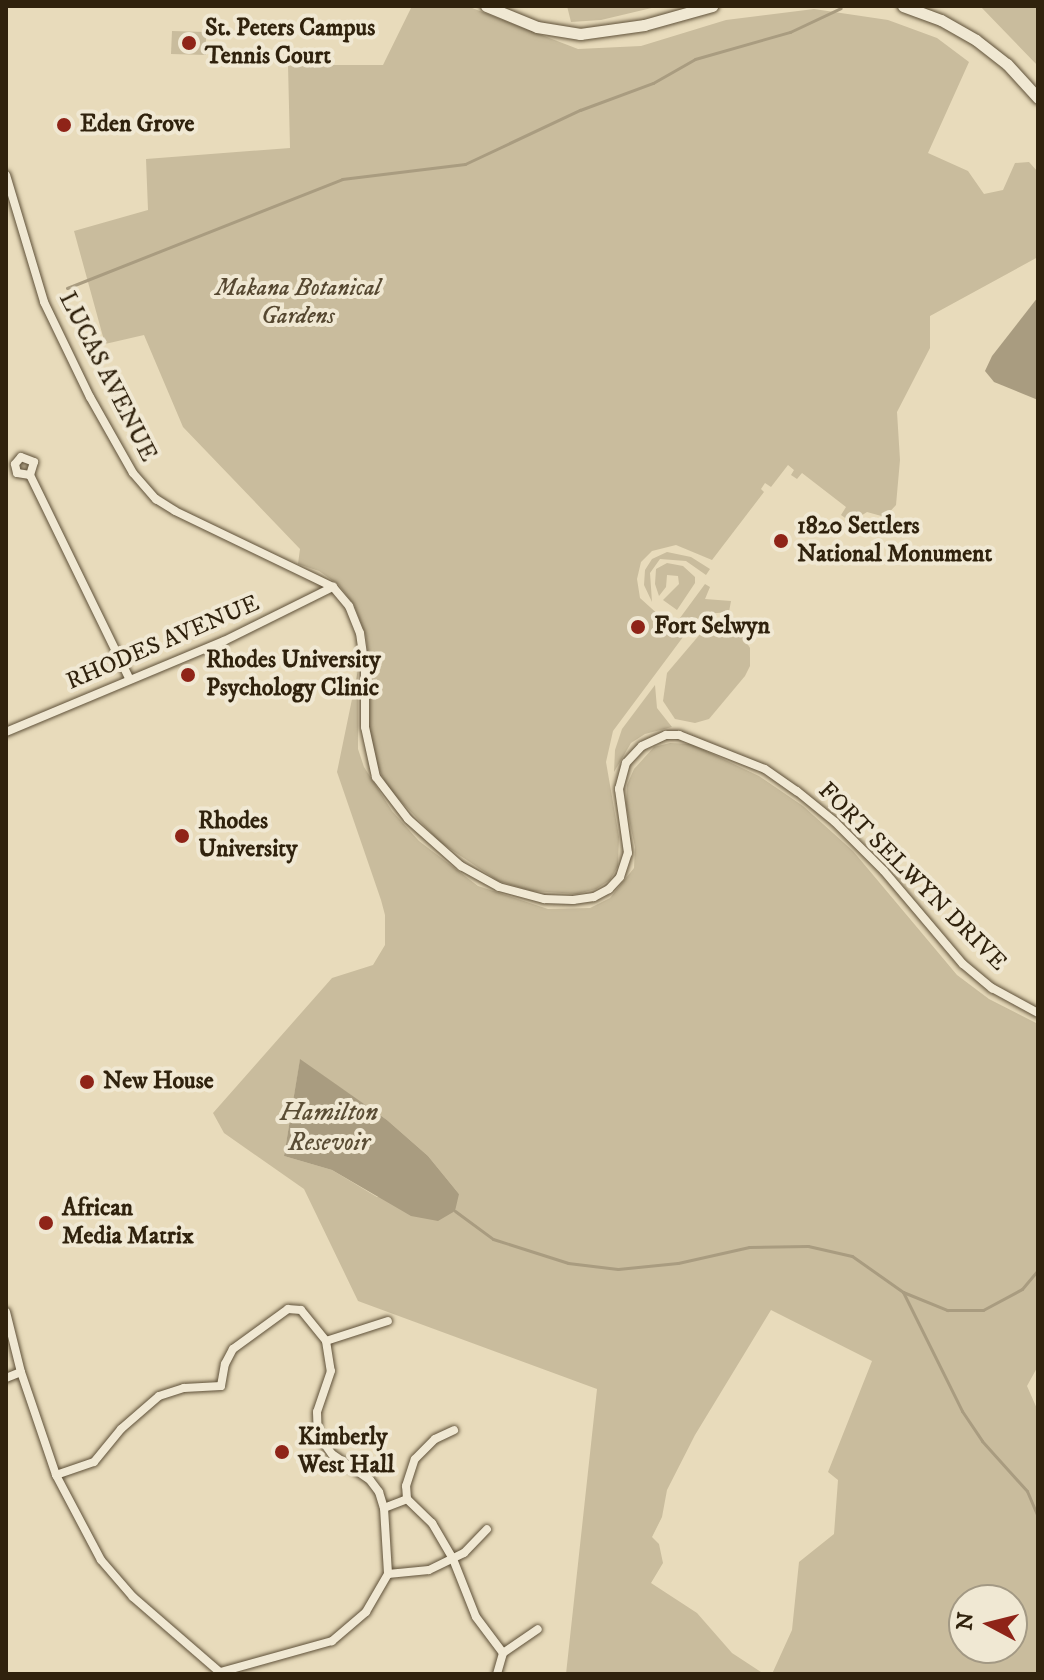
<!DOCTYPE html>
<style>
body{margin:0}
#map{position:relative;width:1044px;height:1680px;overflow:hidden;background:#e8dbbb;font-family:"IM FELL DW Pica",serif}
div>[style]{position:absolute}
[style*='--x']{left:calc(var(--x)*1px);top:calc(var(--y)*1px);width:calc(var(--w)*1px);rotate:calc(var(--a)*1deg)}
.green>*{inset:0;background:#c9bc9d}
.water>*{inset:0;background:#a99c80}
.stream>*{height:3px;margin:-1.5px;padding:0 1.5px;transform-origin:1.5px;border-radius:1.5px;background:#a99c80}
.roads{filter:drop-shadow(0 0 2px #5e5038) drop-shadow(0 0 2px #5e5038)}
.street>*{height:8px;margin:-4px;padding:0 4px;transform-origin:4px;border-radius:4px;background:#f0e8d3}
.secondary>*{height:11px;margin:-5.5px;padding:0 5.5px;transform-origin:5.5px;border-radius:5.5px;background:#f0e8d3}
.dots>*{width:22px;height:22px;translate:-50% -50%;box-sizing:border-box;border:4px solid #f0e8d3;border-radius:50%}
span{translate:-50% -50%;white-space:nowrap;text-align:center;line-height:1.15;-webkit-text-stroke:8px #f0e8d3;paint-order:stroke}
.poi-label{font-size:24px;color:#30220d;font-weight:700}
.left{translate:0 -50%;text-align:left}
.park-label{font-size:24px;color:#564831;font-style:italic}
.street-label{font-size:24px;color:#30220d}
.water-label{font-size:26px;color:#5a4d35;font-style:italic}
.frame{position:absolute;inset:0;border:8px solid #30220d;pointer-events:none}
.north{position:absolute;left:948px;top:1584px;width:80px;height:80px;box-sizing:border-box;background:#f0e8d3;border:2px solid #a39984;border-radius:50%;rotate:277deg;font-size:22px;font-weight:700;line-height:32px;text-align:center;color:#30220d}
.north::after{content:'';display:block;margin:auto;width:28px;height:36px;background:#8f2418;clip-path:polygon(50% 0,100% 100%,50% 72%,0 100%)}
</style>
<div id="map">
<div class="green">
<i style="clip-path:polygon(412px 6px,467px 6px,578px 49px,641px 46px,726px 20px,814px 9px,888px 20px,937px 38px,969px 62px,928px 153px,968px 171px,984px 194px,1003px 190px,1015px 163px,1029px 162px,1038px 172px,1038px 257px,930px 316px,930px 348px,897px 412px,900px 460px,896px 505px,885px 517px,867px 512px,851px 522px,841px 515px,846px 507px,802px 473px,797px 479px,791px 475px,794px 470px,788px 465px,771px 487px,765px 483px,761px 489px,764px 492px,712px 560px,676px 545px,652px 551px,641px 562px,637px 579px,640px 598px,683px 637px,613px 731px,606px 762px,619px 837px,618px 866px,610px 880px,596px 889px,577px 894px,532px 891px,498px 881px,440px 842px,388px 788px,375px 761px,369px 737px,370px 670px,366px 636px,354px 605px,339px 585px,319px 571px,298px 564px,300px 549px,183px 427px,144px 335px,105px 344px,74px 231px,148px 210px,146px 159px,290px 148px,288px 65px,383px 65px)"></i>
<i style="clip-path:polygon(567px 6px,660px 6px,601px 20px,571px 22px)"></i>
<i style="clip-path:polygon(980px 6px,1038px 6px,1038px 66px,981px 7px)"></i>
<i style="clip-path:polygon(172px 31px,206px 32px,206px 55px,171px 54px)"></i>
<i style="clip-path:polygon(667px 552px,691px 557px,710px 569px,706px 575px,686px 561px,660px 559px,650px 573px,652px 602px,644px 585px,645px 570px,652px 559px)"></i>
<i style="clip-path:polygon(667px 563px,683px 566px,695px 577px,695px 583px,677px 610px,663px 600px,679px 584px,678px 576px,667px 575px,666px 587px,659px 596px,655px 584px,656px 569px)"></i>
<i style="clip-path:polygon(705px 584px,710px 587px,705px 599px,731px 601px,729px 612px,705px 614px,685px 628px,677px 622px)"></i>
<i style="clip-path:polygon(725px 628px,742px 635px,750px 648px,750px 666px,745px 676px,709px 719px,695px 723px,675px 719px,663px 701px,667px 673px,701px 633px)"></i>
<i style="clip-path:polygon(evenodd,358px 670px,358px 749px,364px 767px,392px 811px,419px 841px,478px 886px,548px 909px,590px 908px,610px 898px,634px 868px,635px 847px,626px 805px,627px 785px,634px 769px,654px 747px,670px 743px,691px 744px,759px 776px,803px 806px,853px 851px,957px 975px,989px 999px,1038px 1024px,1038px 1366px,1027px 1386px,1038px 1411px,1038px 1674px,772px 1674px,792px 1630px,799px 1562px,834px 1534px,838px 1480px,828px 1472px,872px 1361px,771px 1310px,695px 1435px,667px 1490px,662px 1517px,652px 1537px,659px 1544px,663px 1563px,651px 1583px,697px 1613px,732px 1653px,764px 1674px,566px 1674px,597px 1389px,358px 1301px,304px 1189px,224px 1133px,213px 1113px,332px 978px,373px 965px,385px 945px,385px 915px,381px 900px,337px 772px,358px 670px,300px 1060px,387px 1120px,428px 1156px,459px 1194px,377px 1197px,332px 1170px,284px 1156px,300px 1060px,358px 670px,964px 1600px,1012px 1600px,1012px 1648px,964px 1648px,964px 1600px)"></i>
<i style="clip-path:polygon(655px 685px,657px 708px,672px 727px,645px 734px,631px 743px,614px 772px,615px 750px,622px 729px)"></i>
</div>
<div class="water">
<i style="clip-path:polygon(1038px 297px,1038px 400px,994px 382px,985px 371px,992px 356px)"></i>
<i style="clip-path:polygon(300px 1059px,387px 1120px,428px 1156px,459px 1194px,455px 1211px,438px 1221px,411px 1216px,332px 1170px,284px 1156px)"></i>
</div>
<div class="stream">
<i style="--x:67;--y:288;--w:296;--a:-21.6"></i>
<i style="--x:342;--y:179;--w:124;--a:-7"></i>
<i style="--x:465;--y:164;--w:127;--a:-25.2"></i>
<i style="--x:580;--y:110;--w:78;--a:-20.3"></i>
<i style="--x:653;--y:83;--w:48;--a:-29.7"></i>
<i style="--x:695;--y:59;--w:99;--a:-15.9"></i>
<i style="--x:790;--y:32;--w:56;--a:-25.2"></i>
<i style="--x:455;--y:1211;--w:47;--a:36.4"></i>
<i style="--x:493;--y:1239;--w:79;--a:17.7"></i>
<i style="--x:568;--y:1263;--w:50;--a:6.8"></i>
<i style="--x:618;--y:1269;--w:60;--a:-5.7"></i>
<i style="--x:678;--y:1263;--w:73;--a:-12.7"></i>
<i style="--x:749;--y:1247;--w:59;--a:-1"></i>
<i style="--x:808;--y:1246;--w:45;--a:12.8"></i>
<i style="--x:852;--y:1256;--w:62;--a:35.2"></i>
<i style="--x:903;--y:1292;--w:48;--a:22.2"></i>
<i style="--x:947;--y:1310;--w:36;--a:0"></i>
<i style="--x:983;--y:1310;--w:44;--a:-28.3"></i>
<i style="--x:1022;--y:1289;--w:25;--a:-50"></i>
<i style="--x:903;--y:1292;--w:133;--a:63.6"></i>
<i style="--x:962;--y:1411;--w:36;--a:56"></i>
<i style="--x:982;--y:1441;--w:67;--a:48"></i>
<i style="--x:1027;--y:1491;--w:28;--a:67"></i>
</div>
<div class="roads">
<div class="street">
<i style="--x:6;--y:175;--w:133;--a:73.3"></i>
<i style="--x:44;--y:302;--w:106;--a:64.2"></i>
<i style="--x:90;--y:397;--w:87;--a:60.5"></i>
<i style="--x:133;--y:473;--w:35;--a:49"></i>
<i style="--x:156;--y:499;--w:22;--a:32"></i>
<i style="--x:175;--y:511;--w:175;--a:25.7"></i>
<i style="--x:333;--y:587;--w:25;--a:50"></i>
<i style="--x:349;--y:606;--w:29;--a:68"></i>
<i style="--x:360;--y:633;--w:36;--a:82"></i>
<i style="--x:365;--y:669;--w:58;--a:90"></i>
<i style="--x:365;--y:727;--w:51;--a:77.6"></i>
<i style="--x:376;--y:777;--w:53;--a:52.7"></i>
<i style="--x:408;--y:819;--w:71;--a:41.6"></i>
<i style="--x:461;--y:866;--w:43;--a:28.9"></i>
<i style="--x:499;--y:887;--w:47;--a:14.9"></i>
<i style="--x:544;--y:899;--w:29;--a:2"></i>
<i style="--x:573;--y:900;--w:21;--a:-8"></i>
<i style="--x:594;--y:897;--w:17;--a:-28"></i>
<i style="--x:609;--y:889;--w:16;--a:-47"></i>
<i style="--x:620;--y:877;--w:25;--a:-72"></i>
<i style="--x:628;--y:853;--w:65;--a:-98"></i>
<i style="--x:619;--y:789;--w:27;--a:-75"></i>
<i style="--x:626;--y:763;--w:23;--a:-47"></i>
<i style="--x:642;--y:746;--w:26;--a:-25"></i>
<i style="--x:666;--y:735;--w:13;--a:0"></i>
<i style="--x:679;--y:735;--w:92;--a:21.6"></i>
<i style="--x:765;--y:769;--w:39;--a:35"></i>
<i style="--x:797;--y:791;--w:49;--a:39.2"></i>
<i style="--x:835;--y:822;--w:69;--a:45"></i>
<i style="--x:884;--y:871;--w:122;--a:49.7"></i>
<i style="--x:963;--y:964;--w:38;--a:40"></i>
<i style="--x:992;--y:988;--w:52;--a:28.5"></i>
<i style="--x:30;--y:475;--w:13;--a:-171"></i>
<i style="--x:17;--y:473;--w:9;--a:-103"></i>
<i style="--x:15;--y:464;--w:9;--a:-49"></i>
<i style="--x:21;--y:457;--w:14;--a:21"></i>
<i style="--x:34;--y:462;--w:14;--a:107"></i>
<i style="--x:30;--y:475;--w:226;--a:64"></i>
<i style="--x:6;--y:732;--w:236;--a:-22.7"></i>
<i style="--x:224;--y:641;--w:122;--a:-26.4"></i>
<i style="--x:6;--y:1312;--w:62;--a:76"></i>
<i style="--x:21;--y:1372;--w:109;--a:71.2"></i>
<i style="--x:56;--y:1475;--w:96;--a:62.1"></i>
<i style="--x:101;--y:1560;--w:49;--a:49.1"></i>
<i style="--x:133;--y:1597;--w:118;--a:40.9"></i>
<i style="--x:326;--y:1341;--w:65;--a:-17.9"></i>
<i style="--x:6;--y:1378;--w:16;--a:-22"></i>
<i style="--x:56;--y:1475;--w:40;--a:-18.9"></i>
<i style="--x:94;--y:1462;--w:43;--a:-50.7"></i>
<i style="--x:121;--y:1429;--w:50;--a:-41"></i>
<i style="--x:159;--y:1396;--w:26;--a:-18"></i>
<i style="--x:184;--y:1388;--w:37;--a:-3"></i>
<i style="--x:221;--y:1386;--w:22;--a:-80"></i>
<i style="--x:225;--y:1364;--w:17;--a:-62"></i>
<i style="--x:233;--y:1349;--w:68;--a:-36"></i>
<i style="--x:288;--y:1309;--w:13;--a:4"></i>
<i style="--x:301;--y:1310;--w:40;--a:51"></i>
<i style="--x:326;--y:1341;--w:30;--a:81"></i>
<i style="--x:331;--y:1371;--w:43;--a:108.9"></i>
<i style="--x:317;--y:1412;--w:23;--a:88"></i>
<i style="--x:318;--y:1435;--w:24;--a:54"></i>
<i style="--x:332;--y:1454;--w:46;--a:34.4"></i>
<i style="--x:370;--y:1480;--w:15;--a:53"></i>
<i style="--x:379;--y:1492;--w:17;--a:73"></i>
<i style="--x:384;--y:1508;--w:66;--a:86.5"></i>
<i style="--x:388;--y:1574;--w:44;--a:120.1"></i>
<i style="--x:366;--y:1612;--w:45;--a:139.5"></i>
<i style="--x:332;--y:1641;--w:115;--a:164.4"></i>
<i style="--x:407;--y:1499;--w:13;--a:-94"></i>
<i style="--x:406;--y:1486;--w:28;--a:-72"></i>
<i style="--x:415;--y:1459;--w:28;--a:-45"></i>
<i style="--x:435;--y:1439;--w:21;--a:-25"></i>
<i style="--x:384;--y:1508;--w:25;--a:-21"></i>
<i style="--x:407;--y:1499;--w:35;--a:44"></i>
<i style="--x:432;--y:1523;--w:42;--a:59.7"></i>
<i style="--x:453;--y:1559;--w:62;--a:68.4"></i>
<i style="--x:476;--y:1617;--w:45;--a:53.1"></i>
<i style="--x:388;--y:1574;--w:41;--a:-5.6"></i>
<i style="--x:429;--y:1570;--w:39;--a:-26"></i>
<i style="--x:464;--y:1553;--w:33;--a:-46"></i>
<i style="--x:497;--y:1674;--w:22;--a:-74"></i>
<i style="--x:503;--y:1653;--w:42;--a:-34.4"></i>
</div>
<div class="secondary">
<i style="--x:486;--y:6;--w:55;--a:22.4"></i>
<i style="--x:537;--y:27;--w:44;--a:9.2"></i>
<i style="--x:580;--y:34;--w:65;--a:-8"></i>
<i style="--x:644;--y:25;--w:71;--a:-15.6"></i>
<i style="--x:903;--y:6;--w:40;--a:20.2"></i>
<i style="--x:941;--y:20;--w:40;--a:29.7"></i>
<i style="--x:976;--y:40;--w:39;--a:38"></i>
<i style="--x:1007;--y:64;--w:46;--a:47.6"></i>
</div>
</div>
<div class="dots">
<i style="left:189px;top:43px;background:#8f2418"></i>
<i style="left:64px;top:125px;background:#8f2418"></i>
<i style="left:781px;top:541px;background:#8f2418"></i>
<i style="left:638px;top:627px;background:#8f2418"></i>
<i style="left:188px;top:675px;background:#8f2418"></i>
<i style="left:182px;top:836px;background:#8f2418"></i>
<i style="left:87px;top:1082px;background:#8f2418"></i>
<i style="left:46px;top:1223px;background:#8f2418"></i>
<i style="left:282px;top:1452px;background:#8f2418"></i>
</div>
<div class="poi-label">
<span class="left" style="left:205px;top:43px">St. Peters Campus<br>Tennis Court</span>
<span class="left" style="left:80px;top:125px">Eden Grove</span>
<span class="left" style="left:797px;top:541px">1820 Settlers<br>National Monument</span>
<span class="left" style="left:654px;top:627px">Fort Selwyn</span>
<span class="left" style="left:206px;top:675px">Rhodes University<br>Psychology Clinic</span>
<span class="left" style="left:198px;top:836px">Rhodes<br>University</span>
<span class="left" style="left:103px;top:1082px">New House</span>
<span class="left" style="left:62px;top:1223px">African<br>Media Matrix</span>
<span class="left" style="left:298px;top:1452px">Kimberly<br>West Hall</span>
</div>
<div class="park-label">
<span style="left:298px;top:303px">Makana Botanical<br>Gardens</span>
</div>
<div class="street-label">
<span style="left:107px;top:377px;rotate:63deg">LUCAS AVENUE</span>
<span style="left:163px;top:643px;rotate:-23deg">RHODES AVENUE</span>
<span style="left:912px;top:877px;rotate:45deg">FORT SELWYN DRIVE</span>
</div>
<div class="water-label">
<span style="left:329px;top:1128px">Hamilton<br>Resevoir</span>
</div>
<div class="frame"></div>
<div class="north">N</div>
</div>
